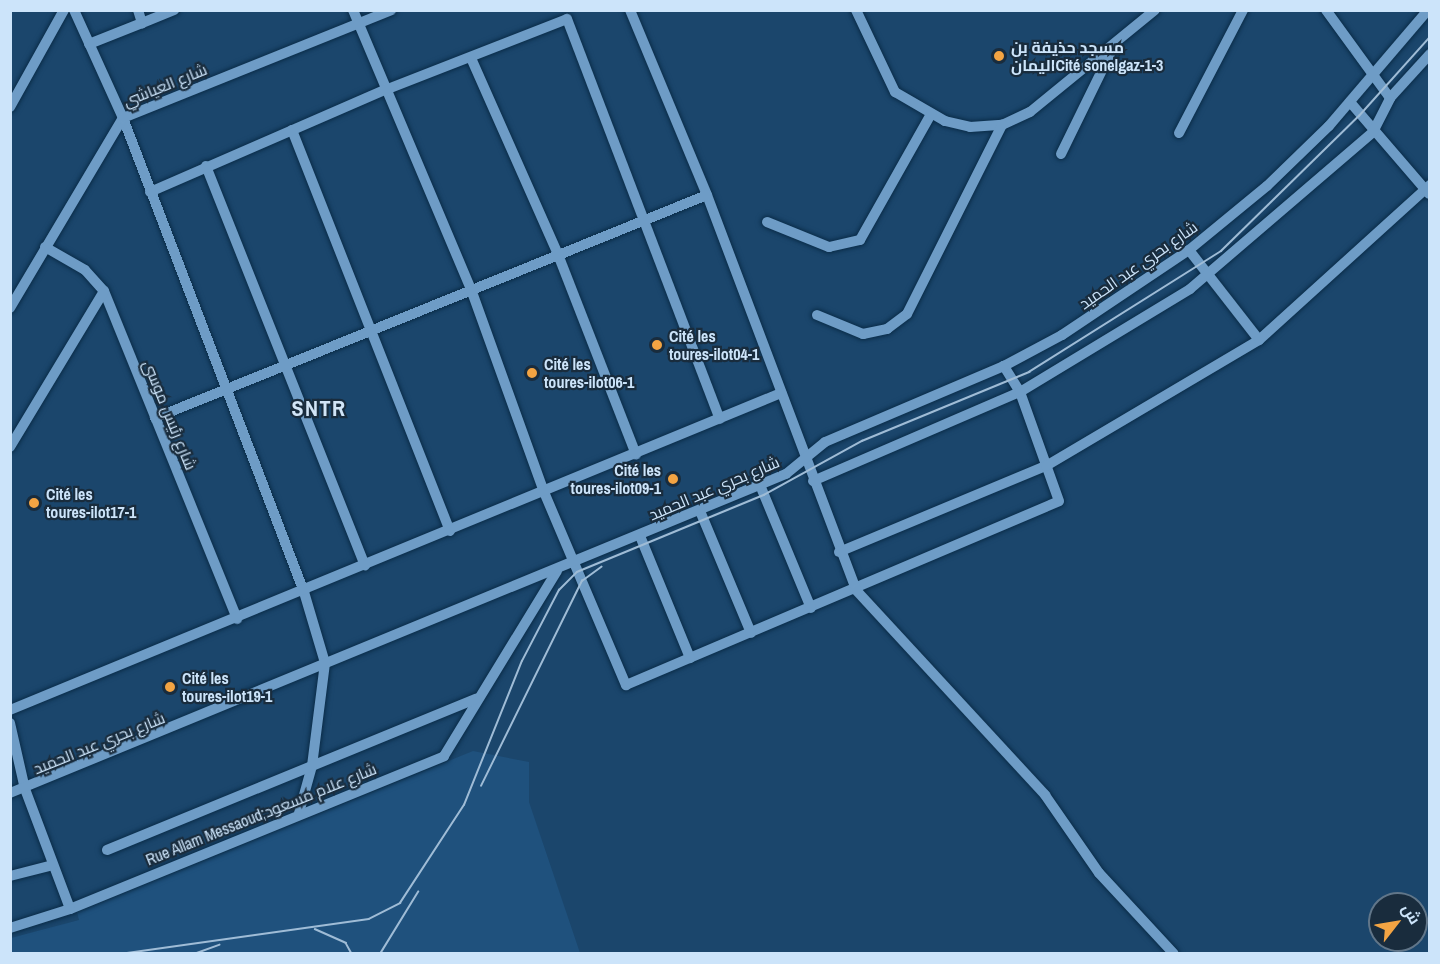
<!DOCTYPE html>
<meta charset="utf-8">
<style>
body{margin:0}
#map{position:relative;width:1440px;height:964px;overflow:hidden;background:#1b466c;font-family:"Archivo Narrow",Cairo,sans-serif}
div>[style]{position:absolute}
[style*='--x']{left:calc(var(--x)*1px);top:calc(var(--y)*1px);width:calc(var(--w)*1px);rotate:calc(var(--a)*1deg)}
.built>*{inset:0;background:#1f517d}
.roads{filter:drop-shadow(0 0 2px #0a2c48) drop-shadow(0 0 2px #0a2c48)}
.minor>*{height:10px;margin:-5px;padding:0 5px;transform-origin:5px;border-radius:5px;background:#6e9cc6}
.tram>*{height:1.5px;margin:-0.75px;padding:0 0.75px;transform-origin:0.75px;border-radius:0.75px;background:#9fbcd6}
.dots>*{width:16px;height:16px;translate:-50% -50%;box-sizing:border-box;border:3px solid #192c3d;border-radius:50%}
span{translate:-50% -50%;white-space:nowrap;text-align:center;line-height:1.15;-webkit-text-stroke:4.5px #192c3d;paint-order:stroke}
.poi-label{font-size:16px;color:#cce4fa;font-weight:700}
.left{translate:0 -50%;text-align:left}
.right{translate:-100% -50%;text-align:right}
.street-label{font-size:16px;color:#cce4fa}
.district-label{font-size:22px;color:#d2e5f7;font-weight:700;letter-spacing:1.5px}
.frame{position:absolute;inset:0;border:12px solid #cce4fa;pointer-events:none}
.north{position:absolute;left:1368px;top:892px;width:60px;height:60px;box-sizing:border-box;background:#192c3d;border:2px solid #617689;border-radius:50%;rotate:59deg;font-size:16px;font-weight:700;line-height:24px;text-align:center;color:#cce4fa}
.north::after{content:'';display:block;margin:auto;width:21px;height:27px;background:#f3a443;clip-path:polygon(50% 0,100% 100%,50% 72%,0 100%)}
</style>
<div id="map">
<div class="built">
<i style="clip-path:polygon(473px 751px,529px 762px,529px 802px,580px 953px,11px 954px,11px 938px,79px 920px,77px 912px)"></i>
</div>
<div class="roads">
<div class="minor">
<i style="--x:74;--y:10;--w:119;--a:65.6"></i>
<i style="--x:123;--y:118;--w:507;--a:69.1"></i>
<i style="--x:304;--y:592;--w:74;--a:73.5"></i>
<i style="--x:325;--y:663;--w:104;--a:97.2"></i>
<i style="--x:312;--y:766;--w:49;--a:105.5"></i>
<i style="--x:138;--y:10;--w:14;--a:73"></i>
<i style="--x:142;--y:23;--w:35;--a:-22"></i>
<i style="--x:353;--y:10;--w:306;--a:67.1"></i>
<i style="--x:472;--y:292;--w:213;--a:70.2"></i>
<i style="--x:544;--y:492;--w:210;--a:67"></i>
<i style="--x:626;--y:685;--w:470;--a:-23"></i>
<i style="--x:1059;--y:501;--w:116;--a:-109.7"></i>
<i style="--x:1020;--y:392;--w:31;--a:-122"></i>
<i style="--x:630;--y:10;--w:200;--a:67.4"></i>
<i style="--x:707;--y:195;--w:422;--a:69.3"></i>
<i style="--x:856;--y:590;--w:279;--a:47.3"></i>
<i style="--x:1045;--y:795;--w:95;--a:55.3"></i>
<i style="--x:1099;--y:873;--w:110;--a:47.2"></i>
<i style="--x:856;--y:10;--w:91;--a:64.6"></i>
<i style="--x:895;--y:92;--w:58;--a:30.1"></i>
<i style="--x:945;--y:121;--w:26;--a:13"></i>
<i style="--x:970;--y:127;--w:32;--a:-4"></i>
<i style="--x:1002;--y:125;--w:31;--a:-25"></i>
<i style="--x:1030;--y:112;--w:161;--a:-39.2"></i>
<i style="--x:1326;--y:10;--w:109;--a:54"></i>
<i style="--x:89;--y:44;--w:57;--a:-21.6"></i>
<i style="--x:471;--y:58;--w:218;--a:66.1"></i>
<i style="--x:559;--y:257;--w:212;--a:68.7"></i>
<i style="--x:1350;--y:102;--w:121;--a:49.3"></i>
<i style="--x:10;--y:107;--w:111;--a:-60.9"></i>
<i style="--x:292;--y:130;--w:431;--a:68.5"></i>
<i style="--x:1179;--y:133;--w:139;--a:-62.5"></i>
<i style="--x:1061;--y:154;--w:114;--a:-63.9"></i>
<i style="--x:206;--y:166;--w:430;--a:68.3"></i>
<i style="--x:150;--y:192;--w:256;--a:-23.5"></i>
<i style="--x:385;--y:90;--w:195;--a:-21.3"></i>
<i style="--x:567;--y:19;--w:428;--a:69.1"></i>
<i style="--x:767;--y:222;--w:67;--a:22"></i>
<i style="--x:829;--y:247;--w:32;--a:-13"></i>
<i style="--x:860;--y:240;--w:145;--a:-60.6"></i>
<i style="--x:45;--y:247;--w:46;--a:29.9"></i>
<i style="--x:85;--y:270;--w:28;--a:48"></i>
<i style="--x:104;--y:291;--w:354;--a:67.9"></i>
<i style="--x:1189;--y:250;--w:114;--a:52.1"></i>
<i style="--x:10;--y:308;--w:221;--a:-59.3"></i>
<i style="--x:123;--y:118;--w:289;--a:-21.9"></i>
<i style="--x:817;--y:315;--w:50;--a:22.4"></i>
<i style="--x:863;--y:334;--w:25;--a:-12"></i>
<i style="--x:887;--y:329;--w:25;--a:-37"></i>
<i style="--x:907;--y:314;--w:212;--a:-63.3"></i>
<i style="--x:155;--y:418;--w:595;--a:-22"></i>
<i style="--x:10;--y:447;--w:182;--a:-58.9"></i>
<i style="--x:813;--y:481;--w:225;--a:-23.3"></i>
<i style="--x:1020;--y:392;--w:199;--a:-31.2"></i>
<i style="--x:1190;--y:289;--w:241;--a:-40.6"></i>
<i style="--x:1373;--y:132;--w:38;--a:-63"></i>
<i style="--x:1390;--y:98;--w:59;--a:-47.7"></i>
<i style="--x:760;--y:485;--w:133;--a:67.5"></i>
<i style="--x:700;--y:511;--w:132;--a:67.3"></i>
<i style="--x:640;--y:536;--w:132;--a:67.7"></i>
<i style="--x:839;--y:552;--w:224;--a:-22.6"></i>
<i style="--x:1046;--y:466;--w:247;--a:-30.6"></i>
<i style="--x:1259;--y:340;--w:231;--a:-42.2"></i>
<i style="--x:10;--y:710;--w:834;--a:-22.35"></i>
<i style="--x:10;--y:723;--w:68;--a:77.2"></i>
<i style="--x:25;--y:789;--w:128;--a:69.4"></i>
<i style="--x:70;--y:909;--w:404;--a:-22.2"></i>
<i style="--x:444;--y:756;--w:217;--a:-58.6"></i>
<i style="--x:10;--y:793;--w:839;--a:-22.35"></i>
<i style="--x:786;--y:474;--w:50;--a:-39.4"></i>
<i style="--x:825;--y:442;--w:194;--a:-23"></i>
<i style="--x:1004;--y:366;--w:66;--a:-28.1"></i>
<i style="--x:1062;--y:335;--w:153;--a:-33.8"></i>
<i style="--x:1189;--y:250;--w:101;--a:-39.4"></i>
<i style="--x:1267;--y:186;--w:86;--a:-44.1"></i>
<i style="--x:1329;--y:126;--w:153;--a:-49.5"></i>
<i style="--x:107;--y:850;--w:399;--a:-22.3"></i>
<i style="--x:10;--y:876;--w:44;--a:-14.3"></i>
<i style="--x:10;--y:928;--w:63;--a:-17.6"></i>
</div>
</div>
<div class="tram">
<i style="--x:481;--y:786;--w:229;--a:-63.8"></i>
<i style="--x:582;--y:581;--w:24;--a:-36"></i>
<i style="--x:315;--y:929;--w:34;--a:24"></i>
<i style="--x:346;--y:943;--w:13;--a:61"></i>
<i style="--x:120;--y:954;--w:251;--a:-8"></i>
<i style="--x:369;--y:919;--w:35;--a:-27"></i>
<i style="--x:400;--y:903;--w:117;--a:-56.9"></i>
<i style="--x:464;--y:805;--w:155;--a:-68.1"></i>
<i style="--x:522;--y:661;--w:80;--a:-62.5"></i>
<i style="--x:559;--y:590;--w:25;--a:-45"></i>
<i style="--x:577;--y:572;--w:202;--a:-22.4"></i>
<i style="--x:764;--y:495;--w:112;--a:-28.9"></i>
<i style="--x:862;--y:441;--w:181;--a:-22.4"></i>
<i style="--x:1029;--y:372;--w:227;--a:-32.2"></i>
<i style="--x:1221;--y:251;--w:193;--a:-44.4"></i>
<i style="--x:1359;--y:116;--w:106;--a:-48.1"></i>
<i style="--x:194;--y:954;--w:27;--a:-20"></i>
<i style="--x:380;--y:954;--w:73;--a:-58.5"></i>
</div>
<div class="dots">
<i style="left:999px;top:56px;background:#f3a443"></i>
<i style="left:657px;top:345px;background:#f3a443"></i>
<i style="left:532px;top:373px;background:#f3a443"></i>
<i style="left:673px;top:479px;background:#f3a443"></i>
<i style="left:34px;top:503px;background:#f3a443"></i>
<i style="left:170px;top:687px;background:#f3a443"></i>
</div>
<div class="poi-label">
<span class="left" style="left:1011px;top:56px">مسجد حذيفة بن<br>اليمانCité sonelgaz-1-3</span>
<span class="left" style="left:669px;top:345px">Cité les<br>toures-ilot04-1</span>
<span class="left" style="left:544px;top:373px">Cité les<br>toures-ilot06-1</span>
<span class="right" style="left:661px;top:479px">Cité les<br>toures-ilot09-1</span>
<span class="left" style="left:46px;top:503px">Cité les<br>toures-ilot17-1</span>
<span class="left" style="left:182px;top:687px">Cité les<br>toures-ilot19-1</span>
</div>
<div class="street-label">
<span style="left:165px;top:85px;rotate:-22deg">شارع العياشي</span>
<span style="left:1138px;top:265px;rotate:-35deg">شارع بحري عبد الحميد</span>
<span style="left:170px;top:415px;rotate:68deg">شارع رئيس موسى</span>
<span style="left:714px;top:488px;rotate:-23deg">شارع بحري عبد الحميد</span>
<span style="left:99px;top:743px;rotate:-22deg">شارع بحري عبد الحميد</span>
<span style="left:261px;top:814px;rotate:-22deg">Rue Allam Messaoud;شارع علام مسعود</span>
</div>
<div class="district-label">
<span style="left:319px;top:409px">SNTR</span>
</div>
<div class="frame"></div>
<div class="north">ش</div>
</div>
